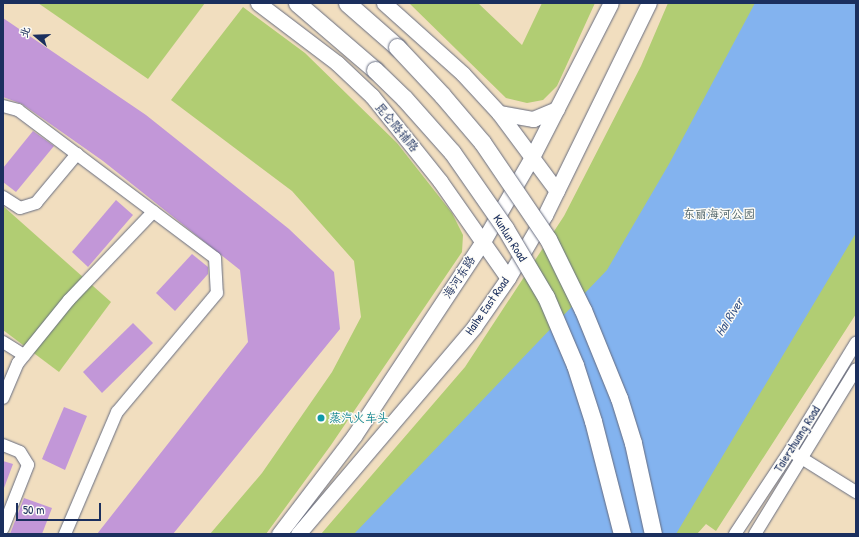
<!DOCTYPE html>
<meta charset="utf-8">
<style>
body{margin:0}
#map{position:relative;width:859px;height:537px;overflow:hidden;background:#f1debf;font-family:"Patrick Hand","LXGW WenKai TC",sans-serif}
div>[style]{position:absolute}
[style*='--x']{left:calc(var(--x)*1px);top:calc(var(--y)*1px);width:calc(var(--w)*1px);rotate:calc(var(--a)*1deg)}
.green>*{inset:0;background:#b1cd73}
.water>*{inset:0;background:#83b3ef}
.building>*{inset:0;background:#c297d8}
.roads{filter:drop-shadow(0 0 1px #666c80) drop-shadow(0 0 1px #666c80)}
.minor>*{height:12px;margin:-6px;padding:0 6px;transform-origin:6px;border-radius:6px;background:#fff}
.major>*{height:15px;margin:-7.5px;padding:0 7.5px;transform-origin:7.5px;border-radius:7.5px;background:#fff}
.highway>*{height:17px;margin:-8.5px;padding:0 8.5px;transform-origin:8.5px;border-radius:8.5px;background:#fff}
.bridges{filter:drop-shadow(0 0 1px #666c80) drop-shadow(0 0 1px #666c80)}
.highway-bridge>*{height:17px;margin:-8.5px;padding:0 8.5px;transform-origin:8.5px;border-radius:8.5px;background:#fff}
.dots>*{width:11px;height:11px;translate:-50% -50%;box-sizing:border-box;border:2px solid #fdfcf7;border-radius:50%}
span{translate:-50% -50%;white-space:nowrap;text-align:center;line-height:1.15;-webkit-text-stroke:3px #fdfcf7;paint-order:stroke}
.street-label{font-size:12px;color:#1b2f5e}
.park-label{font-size:12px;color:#485e64}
.culture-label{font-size:12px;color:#0d838f}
.left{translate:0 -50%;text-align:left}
.water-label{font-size:13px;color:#3a578a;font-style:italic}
.frame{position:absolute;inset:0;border:4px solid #1b2f5e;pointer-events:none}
.north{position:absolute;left:16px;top:16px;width:40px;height:40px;-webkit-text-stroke:3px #fdfcf7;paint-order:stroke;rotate:289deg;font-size:11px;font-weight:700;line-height:16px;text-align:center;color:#1b2f5e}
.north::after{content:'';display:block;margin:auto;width:14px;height:18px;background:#1b2f5e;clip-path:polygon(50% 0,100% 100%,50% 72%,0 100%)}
.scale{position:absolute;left:16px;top:503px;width:85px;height:18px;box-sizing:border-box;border:2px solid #1b2f5e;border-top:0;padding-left:5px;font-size:12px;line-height:14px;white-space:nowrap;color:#1b2f5e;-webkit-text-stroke:3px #fdfcf7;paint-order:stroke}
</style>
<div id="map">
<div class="green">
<i style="clip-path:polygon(38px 3px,205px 3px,148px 79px)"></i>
<i style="clip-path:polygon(409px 3px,478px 3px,522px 45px,542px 3px,595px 3px,557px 86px,543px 100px,527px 103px,506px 98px)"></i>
<i style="clip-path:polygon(668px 3px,856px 3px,856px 314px,716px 531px,706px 524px,697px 534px,321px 534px,465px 367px,564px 216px,641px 66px)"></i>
<i style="clip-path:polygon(243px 7px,305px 53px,397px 143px,452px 213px,463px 235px,462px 252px,331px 445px,266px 534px,210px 534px,262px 473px,332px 372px,361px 317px,354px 261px,292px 191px,171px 100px)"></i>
<i style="clip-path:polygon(3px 206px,111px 302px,59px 372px,3px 330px)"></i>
</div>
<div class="water">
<i style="clip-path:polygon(755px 3px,856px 3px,856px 233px,676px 534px,354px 534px,607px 270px,669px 164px)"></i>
</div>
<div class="building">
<i style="clip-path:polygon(3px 18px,146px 115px,289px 229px,334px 272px,340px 329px,173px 534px,97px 534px,248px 342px,240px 270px,103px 161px,22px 104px,3px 97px)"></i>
<i style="clip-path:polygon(33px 131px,54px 146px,16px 192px,3px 182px,3px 168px)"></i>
<i style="clip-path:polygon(116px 200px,133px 215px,88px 267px,72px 252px)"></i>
<i style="clip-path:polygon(192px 254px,208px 267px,208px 274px,175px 311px,156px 293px)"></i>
<i style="clip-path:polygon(133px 323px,153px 343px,102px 393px,83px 372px)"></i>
<i style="clip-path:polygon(64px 407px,87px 416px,65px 470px,42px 459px)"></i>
<i style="clip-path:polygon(3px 461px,13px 464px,4px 488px,3px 487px)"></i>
<i style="clip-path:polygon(24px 498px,52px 508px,42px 534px,10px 534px)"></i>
</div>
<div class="roads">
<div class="minor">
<i style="--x:3;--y:106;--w:16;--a:15"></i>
<i style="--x:18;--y:110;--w:246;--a:36.9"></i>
<i style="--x:215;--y:258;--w:35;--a:87"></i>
<i style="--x:217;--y:293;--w:155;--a:130"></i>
<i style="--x:117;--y:412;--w:133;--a:113.1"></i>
<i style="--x:3;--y:197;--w:20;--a:33"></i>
<i style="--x:20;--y:208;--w:17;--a:-17"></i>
<i style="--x:36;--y:203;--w:64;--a:-50.1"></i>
<i style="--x:3;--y:342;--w:25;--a:32"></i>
<i style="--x:3;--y:398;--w:38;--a:-67"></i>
<i style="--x:18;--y:363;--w:81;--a:-51"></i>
<i style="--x:69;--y:300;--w:122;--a:-46.3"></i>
<i style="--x:3;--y:445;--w:18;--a:22"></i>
<i style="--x:20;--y:452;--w:15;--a:58"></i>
<i style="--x:28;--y:465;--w:68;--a:111.6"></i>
<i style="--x:795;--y:454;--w:72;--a:31.9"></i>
<i style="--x:735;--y:534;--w:100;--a:-56.5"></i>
<i style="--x:790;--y:451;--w:127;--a:-58.6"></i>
<i style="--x:755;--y:534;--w:193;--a:-58.5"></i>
</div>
<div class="major">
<i style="--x:258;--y:3;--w:99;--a:37.2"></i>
<i style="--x:337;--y:63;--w:48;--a:43.3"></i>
<i style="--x:372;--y:96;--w:109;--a:51.3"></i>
<i style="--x:440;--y:181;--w:118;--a:55"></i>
<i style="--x:384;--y:3;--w:106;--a:41.9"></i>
<i style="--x:463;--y:74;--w:53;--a:47.3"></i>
<i style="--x:499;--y:113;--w:97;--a:53.4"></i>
<i style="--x:499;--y:113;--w:35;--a:10"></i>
<i style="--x:533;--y:119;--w:26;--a:-23"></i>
<i style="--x:279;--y:534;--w:123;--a:-52.6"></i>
<i style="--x:354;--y:436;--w:237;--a:-56.5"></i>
<i style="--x:485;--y:238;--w:91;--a:-59.8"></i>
<i style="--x:531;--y:159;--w:175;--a:-62.9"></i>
<i style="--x:298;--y:534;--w:272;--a:-49.6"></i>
<i style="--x:474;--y:327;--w:60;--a:-55.2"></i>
<i style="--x:508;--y:278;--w:73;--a:-59.6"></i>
<i style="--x:545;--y:215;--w:236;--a:-63.9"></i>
</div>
<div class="highway">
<i style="--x:297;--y:3;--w:103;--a:40.7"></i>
<i style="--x:347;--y:3;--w:67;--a:41.3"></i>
</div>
</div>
<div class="bridges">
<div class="highway-bridge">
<i style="--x:397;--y:47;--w:66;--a:46.8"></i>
<i style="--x:442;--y:95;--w:62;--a:49.6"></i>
<i style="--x:482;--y:142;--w:117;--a:55.8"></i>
<i style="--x:548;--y:239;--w:79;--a:63.8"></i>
<i style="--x:583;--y:310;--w:95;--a:67.8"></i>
<i style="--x:619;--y:398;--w:47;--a:72.7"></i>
<i style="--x:633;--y:443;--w:93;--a:77.6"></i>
<i style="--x:375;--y:70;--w:40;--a:44"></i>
<i style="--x:404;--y:98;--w:72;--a:48.4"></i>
<i style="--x:452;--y:152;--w:93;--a:55.1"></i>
<i style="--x:505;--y:228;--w:80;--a:59.3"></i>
<i style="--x:546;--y:297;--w:74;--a:66.9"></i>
<i style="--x:575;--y:365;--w:59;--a:72.2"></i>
<i style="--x:593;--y:421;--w:117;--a:75.6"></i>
</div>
</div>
<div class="dots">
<i style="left:321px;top:418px;background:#0f9aa8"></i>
</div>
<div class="street-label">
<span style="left:397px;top:127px;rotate:50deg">昆仑路辅路</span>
<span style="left:510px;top:238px;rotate:58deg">Kunlun Road</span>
<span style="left:459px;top:277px;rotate:-57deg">海河东路</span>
<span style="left:487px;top:306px;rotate:-55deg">Haihe East Road</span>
<span style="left:797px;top:439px;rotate:-58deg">Taierzhuang Road</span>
</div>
<div class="park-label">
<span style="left:719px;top:214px">东丽海河公园</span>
</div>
<div class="culture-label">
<span class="left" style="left:329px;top:418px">蒸汽火车头</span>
</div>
<div class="water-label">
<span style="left:729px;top:317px;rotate:-58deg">Hai River</span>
</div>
<div class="frame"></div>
<div class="north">北</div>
<div class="scale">50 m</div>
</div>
